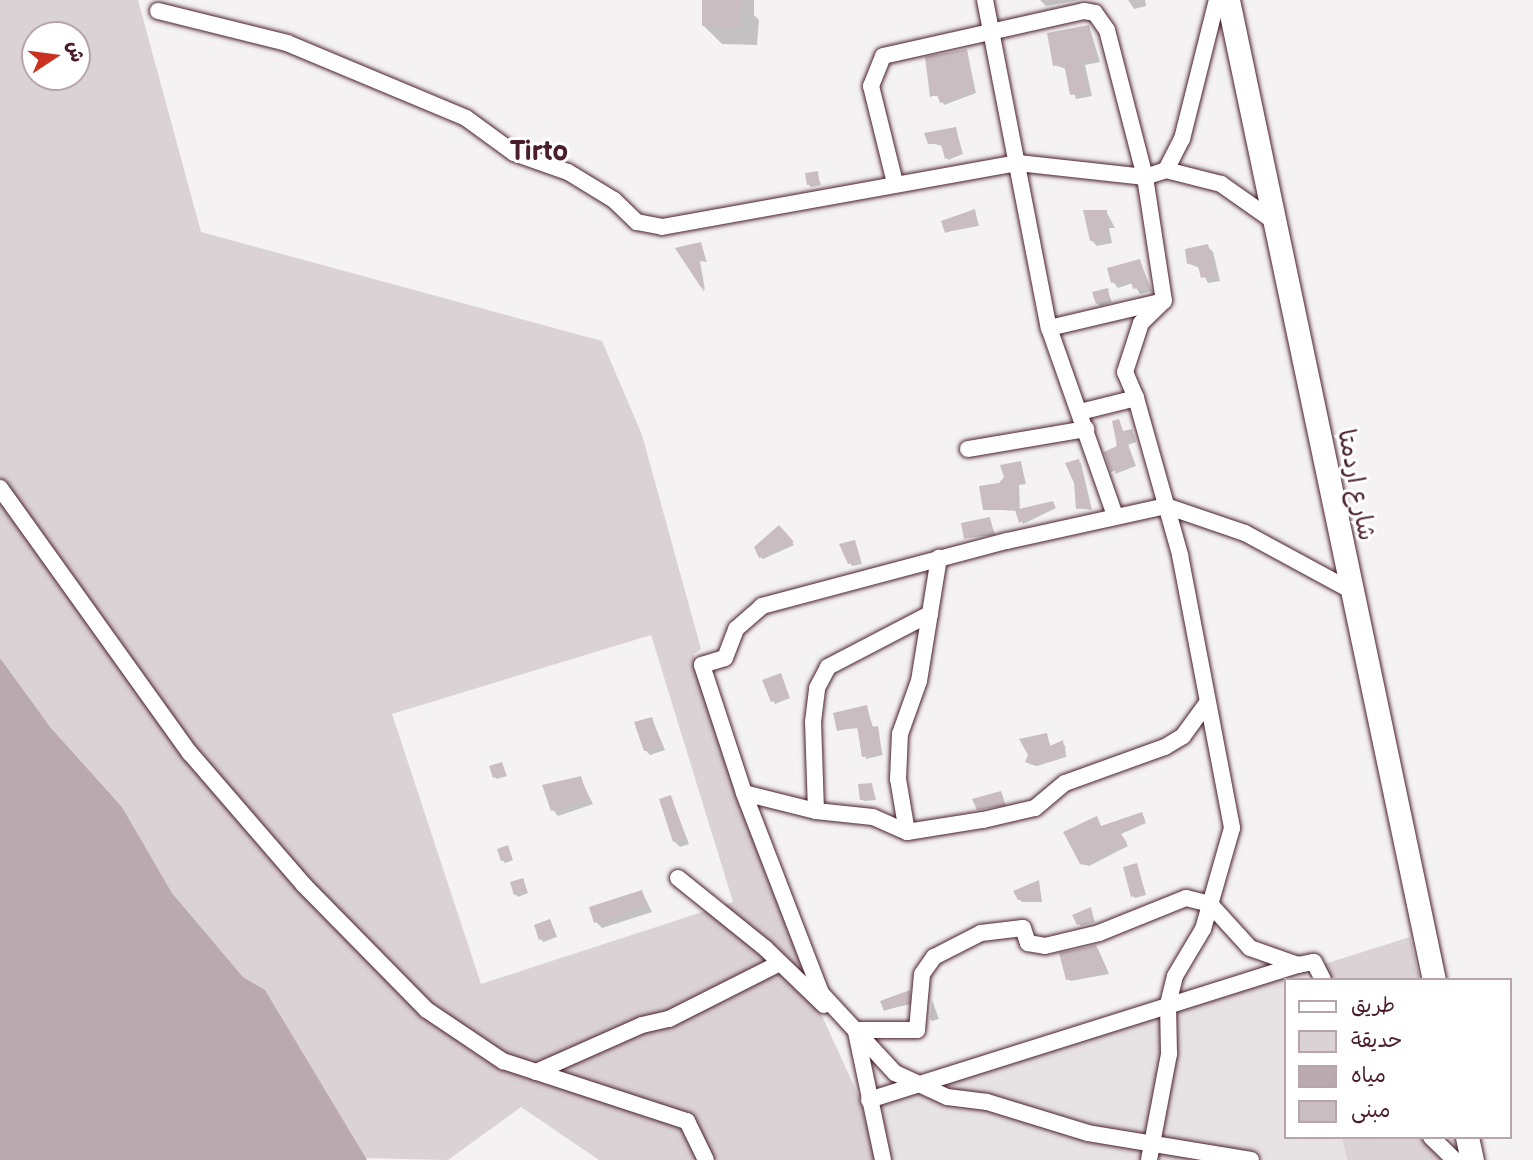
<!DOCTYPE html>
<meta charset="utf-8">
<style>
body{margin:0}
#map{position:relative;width:1533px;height:1160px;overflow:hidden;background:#f4f2f2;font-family:"Balsamiq Sans","Playpen Sans Arabic",sans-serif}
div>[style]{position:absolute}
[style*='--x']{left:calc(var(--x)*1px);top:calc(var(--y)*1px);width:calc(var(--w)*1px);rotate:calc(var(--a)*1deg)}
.built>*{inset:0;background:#e7e2e3}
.green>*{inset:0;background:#dbd2d5}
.water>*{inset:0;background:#baa9ae}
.shadow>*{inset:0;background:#0003}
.building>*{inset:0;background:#cabdc1}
.roads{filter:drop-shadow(0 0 2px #4a1f2b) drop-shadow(0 0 2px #4a1f2b)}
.street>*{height:16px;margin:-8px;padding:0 8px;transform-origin:8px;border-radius:8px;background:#fff}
.secondary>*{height:23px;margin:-11.5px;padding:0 11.5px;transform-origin:11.5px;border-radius:11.5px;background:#fff}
span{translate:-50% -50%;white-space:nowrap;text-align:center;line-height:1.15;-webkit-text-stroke:6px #fff;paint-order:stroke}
.street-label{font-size:24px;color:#4a1f2b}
.quarter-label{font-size:28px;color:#4a1f2b;font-weight:700}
.legend{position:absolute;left:1284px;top:978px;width:228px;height:161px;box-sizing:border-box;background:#fff;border:2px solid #b7a5aa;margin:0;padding:9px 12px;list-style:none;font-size:21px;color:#4a1f2b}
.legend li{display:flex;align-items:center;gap:14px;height:35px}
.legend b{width:35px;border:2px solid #b7a5aa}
.north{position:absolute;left:21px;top:21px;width:70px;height:70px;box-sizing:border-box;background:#fff;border:2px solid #b7a5aa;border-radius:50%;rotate:77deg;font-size:19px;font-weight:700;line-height:28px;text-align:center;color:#4a1f2b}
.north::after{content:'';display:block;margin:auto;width:24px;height:32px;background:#c8321e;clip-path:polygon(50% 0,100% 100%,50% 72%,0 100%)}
</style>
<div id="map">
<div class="built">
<i style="clip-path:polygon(1305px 971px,1307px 980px,1286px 980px,1286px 1137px,1342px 1137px,1347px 1160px,890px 1160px,878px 1106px)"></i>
</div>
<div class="green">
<i style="clip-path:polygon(evenodd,0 0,138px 0,201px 232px,602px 341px,642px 435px,701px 649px,694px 654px,818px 1007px,860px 1099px,875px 1160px,599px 1160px,521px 1107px,448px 1160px,363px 1158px,265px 990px,243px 977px,172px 893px,122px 807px,51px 728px,0 658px,0 0,35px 35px,77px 35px,77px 77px,35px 77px,35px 35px,0 0,651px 635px,733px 902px,481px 984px,392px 714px,651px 635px)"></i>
<i style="clip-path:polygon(1410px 937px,1420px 980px,1326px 980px,1318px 966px)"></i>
<i style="clip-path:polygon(1342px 1137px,1427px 1137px,1450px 1160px,1347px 1160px)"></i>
</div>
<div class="water">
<i style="clip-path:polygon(0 658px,51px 728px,122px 807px,172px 893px,243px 977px,265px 990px,367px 1160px,0 1160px)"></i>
</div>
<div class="shadow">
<i style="clip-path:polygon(704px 0,754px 0,754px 15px,759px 20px,757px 45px,722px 44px,704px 26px)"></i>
<i style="clip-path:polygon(1040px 0,1079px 0,1046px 6px)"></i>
<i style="clip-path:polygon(1128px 0,1145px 0,1146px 6px,1134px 9px)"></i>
<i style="clip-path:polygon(1089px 26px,1100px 62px,1085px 65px,1092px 96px,1076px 99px,1066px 69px,1055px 65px)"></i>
<i style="clip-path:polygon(967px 51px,976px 93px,944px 105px,939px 96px,932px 96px)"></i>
<i style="clip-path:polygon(956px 129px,963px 154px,948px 160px,943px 146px,930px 143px)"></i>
<i style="clip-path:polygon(817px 173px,821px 185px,811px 187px,808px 184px)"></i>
<i style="clip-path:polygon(975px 211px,979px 226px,946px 232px)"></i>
<i style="clip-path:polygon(1106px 211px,1115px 228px,1109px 228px,1112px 243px,1097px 246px,1091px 240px)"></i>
<i style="clip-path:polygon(700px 244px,707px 262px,700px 261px,705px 290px,678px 249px)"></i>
<i style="clip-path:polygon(1207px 246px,1213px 252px,1220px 281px,1208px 283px,1200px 268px,1189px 264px)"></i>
<i style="clip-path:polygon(1140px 261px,1152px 291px,1140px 294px,1133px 283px,1118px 288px,1113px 282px)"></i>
<i style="clip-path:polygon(1107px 290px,1112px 302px,1100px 306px,1097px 303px)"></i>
<i style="clip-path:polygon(1118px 421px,1124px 432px,1134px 434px,1136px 442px,1128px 445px,1136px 466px,1115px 474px)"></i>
<i style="clip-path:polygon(1078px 461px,1081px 463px,1092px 510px,1078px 508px)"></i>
<i style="clip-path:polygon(1021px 463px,1026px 484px,1019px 485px,1020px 510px,1052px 503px,1056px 508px,1023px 524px,1018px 511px,985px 509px)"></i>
<i style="clip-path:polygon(990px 519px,995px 535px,966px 538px)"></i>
<i style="clip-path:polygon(779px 528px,794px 545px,763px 559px,760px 557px)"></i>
<i style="clip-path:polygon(854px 542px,862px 564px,852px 566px,850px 563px)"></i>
<i style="clip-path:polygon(780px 675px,790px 698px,775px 704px,773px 701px)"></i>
<i style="clip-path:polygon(866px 707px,883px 755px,866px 759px,859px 728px,839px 730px)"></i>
<i style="clip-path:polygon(652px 719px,665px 750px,650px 755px,645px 750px)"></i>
<i style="clip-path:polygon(1046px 735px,1051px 747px,1065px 745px,1066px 757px,1037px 766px,1029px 764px)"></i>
<i style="clip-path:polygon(501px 764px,507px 776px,497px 779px,495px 777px)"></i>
<i style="clip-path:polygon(580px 778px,593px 804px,558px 816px,553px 810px)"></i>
<i style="clip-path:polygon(872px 785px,876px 800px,864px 801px,861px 799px)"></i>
<i style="clip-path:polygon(1001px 793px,1006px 806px,978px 809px)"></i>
<i style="clip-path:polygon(671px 797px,689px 844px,680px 847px,674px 841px)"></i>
<i style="clip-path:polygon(1141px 814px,1146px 823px,1121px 834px,1128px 846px,1089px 866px,1081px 863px,1097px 818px,1102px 828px)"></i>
<i style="clip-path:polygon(508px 847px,513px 860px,505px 863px,503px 861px)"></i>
<i style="clip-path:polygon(1137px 865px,1146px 895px,1135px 898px,1133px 896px)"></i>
<i style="clip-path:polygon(523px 880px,528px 893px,518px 897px,515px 894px)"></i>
<i style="clip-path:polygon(1039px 882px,1042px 902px,1022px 902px,1019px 899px)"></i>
<i style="clip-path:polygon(642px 892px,652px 912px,602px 928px,596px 922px)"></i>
<i style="clip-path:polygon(1090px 909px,1095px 922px,1081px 926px,1079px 924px)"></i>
<i style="clip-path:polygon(550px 921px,557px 937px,543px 942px,541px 939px)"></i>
<i style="clip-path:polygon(1098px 949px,1109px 974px,1070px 981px,1068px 979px)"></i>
<i style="clip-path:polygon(910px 992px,911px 1004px,885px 1010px)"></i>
<i style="clip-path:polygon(932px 1000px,939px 1019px,932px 1021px,930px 1019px)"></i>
</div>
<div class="building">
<i style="clip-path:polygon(702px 0,741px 0,739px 27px,702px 26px)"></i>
<i style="clip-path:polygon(1089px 25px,1096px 58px,1081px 60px,1088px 92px,1070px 95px,1064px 64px,1053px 66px,1047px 33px)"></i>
<i style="clip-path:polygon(967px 49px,974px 91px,940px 103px,937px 94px,930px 97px,925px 57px)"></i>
<i style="clip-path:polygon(956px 127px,961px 152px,945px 159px,941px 144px,928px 144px,924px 133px)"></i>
<i style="clip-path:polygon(818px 171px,819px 183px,807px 185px,805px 173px)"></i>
<i style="clip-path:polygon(975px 209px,977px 223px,945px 233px,941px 221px)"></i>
<i style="clip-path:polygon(1083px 210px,1107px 210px,1107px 237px,1090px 241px)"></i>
<i style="clip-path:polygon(701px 242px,706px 260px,699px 259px,704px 292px,675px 248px)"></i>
<i style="clip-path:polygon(1208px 244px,1215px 275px,1201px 278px,1197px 262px,1187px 264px,1185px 249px)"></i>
<i style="clip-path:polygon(1140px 259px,1148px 286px,1133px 289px,1130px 278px,1111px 283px,1107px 268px)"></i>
<i style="clip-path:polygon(1108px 288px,1110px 300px,1096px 304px,1092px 292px)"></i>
<i style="clip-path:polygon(1119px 419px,1123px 431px,1132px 429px,1135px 440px,1127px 442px,1135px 464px,1111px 472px,1104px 452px,1117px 446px,1112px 421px)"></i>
<i style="clip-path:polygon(1079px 459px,1080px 464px,1090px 508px,1076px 509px,1074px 483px,1065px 463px)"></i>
<i style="clip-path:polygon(1021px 461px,1024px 482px,1018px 483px,1019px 509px,1053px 501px,1055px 506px,1019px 523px,1015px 510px,983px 510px,979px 486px,999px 483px,1004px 477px,1000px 465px)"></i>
<i style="clip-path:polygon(990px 517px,993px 533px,964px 539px,961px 523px)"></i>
<i style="clip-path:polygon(779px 525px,794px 542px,759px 558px,754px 547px)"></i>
<i style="clip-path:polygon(855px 540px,861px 561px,848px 564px,839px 544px)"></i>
<i style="clip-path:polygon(781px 673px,789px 696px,771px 702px,762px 680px)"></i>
<i style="clip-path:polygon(867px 705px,872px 727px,878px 726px,882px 753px,862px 757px,857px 726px,837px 731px,833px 713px)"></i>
<i style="clip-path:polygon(652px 717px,661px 746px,644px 751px,634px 722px)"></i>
<i style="clip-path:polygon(1047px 733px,1050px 746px,1063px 740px,1065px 755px,1034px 765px,1025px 762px,1028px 755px,1019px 739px)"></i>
<i style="clip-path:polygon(502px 762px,506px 774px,493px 778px,489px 766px)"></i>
<i style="clip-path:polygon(581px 776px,588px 798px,551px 811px,542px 785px)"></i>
<i style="clip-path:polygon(872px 783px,874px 798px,860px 800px,858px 784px)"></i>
<i style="clip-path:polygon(1001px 791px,1005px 804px,977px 810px,972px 799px)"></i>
<i style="clip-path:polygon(671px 795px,685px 838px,673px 842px,659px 799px)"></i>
<i style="clip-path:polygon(1142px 812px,1145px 820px,1120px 832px,1127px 843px,1085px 865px,1080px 864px,1063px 832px,1097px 816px,1101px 826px)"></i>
<i style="clip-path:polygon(508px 845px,512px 858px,501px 861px,497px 849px)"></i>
<i style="clip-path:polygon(1137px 863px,1145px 893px,1131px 897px,1123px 867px)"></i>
<i style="clip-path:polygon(523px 878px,527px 891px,514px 895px,510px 882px)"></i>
<i style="clip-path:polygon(1039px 880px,1041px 900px,1018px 900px,1013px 891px)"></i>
<i style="clip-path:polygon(642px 890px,647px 906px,594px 923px,589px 907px)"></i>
<i style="clip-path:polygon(1091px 907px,1094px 920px,1077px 925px,1072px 915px)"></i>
<i style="clip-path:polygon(550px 919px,556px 935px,539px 940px,534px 925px)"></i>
<i style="clip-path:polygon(1096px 945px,1108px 972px,1066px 980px,1059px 953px)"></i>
<i style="clip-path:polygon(910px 990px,909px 1002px,884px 1011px,880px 1001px)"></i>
</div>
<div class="roads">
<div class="street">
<i style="--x:985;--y:0;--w:334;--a:79"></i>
<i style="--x:1049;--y:328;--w:198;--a:70.6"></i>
<i style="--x:158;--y:11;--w:133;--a:13.9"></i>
<i style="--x:287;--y:43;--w:194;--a:22.7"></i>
<i style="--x:466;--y:118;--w:59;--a:36.1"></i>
<i style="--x:514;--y:153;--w:57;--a:19.4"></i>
<i style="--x:568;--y:172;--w:54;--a:31.3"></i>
<i style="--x:614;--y:200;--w:32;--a:44"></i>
<i style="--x:637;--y:222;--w:25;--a:11"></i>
<i style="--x:662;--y:227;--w:362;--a:-10.2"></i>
<i style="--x:1018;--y:163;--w:128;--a:6.3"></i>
<i style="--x:1145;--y:177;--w:22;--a:-18"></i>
<i style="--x:1166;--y:170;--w:35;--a:-63"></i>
<i style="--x:1182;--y:139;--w:143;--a:-75.9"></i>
<i style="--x:1166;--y:170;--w:57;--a:14.3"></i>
<i style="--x:1221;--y:184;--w:70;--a:35.1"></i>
<i style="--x:895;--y:183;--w:100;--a:-103.9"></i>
<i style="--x:871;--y:86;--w:32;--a:-68"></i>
<i style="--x:883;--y:56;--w:206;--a:-12.6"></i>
<i style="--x:1084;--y:11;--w:11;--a:10"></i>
<i style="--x:1095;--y:13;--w:21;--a:55"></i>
<i style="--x:1107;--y:30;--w:152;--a:75.5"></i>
<i style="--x:1145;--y:177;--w:125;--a:81.3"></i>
<i style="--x:1164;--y:301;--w:118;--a:166.8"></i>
<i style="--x:1136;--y:398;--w:28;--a:-113"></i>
<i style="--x:1125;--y:372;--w:52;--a:-71.9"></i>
<i style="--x:1141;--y:323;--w:29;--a:-44"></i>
<i style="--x:1080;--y:412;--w:58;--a:-14"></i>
<i style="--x:1136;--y:398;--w:163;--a:74.3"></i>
<i style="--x:1180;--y:555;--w:278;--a:79.2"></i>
<i style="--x:1232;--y:828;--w:105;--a:106"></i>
<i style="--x:1203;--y:929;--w:55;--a:120.8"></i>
<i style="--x:1175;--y:976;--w:30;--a:104"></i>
<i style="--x:1168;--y:1005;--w:49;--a:88.8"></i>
<i style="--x:1169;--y:1054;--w:108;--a:100.7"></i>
<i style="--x:968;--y:449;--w:120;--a:-9.6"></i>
<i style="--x:0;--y:488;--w:326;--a:54.4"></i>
<i style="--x:190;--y:753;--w:174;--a:49.2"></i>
<i style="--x:304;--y:885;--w:175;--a:45.5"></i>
<i style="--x:427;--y:1010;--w:92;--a:33.9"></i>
<i style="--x:503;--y:1061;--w:194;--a:18.1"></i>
<i style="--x:687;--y:1121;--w:43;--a:64"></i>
<i style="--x:744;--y:793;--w:74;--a:14"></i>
<i style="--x:816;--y:811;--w:57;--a:6"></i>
<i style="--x:873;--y:817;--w:37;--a:24"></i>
<i style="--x:907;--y:832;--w:77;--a:-9"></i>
<i style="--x:983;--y:820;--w:53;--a:-13"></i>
<i style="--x:1035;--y:808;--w:39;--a:-40"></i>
<i style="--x:1065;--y:783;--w:106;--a:-19.8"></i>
<i style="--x:1165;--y:747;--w:21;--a:-31"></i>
<i style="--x:1183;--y:736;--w:41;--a:-54"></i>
<i style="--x:816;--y:811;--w:89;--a:-91.9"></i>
<i style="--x:813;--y:722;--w:34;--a:-83"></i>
<i style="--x:817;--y:688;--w:24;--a:-62"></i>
<i style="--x:828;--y:667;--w:115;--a:-27.5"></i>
<i style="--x:907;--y:832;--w:54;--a:-99.6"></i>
<i style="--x:898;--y:779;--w:45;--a:-87.5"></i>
<i style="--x:900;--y:734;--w:56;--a:-70.3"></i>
<i style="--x:919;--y:681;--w:125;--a:-80.8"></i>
<i style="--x:678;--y:878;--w:112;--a:38.8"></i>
<i style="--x:765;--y:948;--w:82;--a:44"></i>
<i style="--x:856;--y:1030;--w:61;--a:0"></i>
<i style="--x:917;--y:1030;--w:56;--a:-84.9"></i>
<i style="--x:922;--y:974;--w:21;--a:-55"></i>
<i style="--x:934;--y:957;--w:53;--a:-27.1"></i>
<i style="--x:981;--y:933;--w:42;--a:-6.8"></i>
<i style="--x:1023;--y:928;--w:16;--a:72"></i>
<i style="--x:1028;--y:943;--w:17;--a:10"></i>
<i style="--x:1045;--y:946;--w:56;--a:-13.5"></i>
<i style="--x:1099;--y:933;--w:94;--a:-21.9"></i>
<i style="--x:1186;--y:898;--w:25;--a:14"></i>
<i style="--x:1210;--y:904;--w:59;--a:47.7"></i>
<i style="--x:1250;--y:948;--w:51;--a:19.5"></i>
<i style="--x:1298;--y:965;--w:16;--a:-11"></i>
<i style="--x:1314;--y:962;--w:20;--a:63"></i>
<i style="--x:856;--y:1032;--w:131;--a:78.1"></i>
<i style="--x:536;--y:1072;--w:116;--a:-23.9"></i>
<i style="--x:642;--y:1025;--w:28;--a:-13"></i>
<i style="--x:669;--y:1019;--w:124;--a:-26.8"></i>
<i style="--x:869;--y:1100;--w:450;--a:-17.5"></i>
<i style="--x:1431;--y:1137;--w:33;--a:44"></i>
<i style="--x:1251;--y:1160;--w:165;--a:-170.6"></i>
<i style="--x:1088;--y:1133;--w:106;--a:-162.9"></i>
<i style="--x:987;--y:1102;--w:40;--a:-172.9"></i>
<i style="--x:947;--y:1097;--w:57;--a:-155.2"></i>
<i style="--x:895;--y:1073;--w:109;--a:-132.8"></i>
<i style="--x:821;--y:993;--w:214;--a:-111.1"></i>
<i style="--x:744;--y:793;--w:135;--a:-108.2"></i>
<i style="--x:702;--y:665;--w:24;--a:-17"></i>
<i style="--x:725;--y:658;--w:31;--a:-69"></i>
<i style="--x:736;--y:629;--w:35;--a:-41"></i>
<i style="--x:762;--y:606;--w:253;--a:-14.9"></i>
<i style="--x:1007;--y:541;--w:163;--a:-12.4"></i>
<i style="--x:1166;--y:506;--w:83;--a:18.9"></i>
<i style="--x:1245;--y:533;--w:119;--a:28.5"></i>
</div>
<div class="secondary">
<i style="--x:1228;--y:0;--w:1001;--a:78.13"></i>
<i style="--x:1467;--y:1137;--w:24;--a:78"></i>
</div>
</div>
<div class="street-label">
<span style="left:1356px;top:485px;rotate:79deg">شارع اردمتا</span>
</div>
<div class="quarter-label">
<span style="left:539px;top:152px">Tirto</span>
</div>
<ul class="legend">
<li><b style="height:9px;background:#fff"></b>طريق</li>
<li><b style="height:19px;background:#dbd2d5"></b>حديقة</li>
<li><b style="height:19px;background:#baa9ae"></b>مياه</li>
<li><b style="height:19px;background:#cabdc1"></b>مبنى</li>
</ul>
<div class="north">ش</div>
</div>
